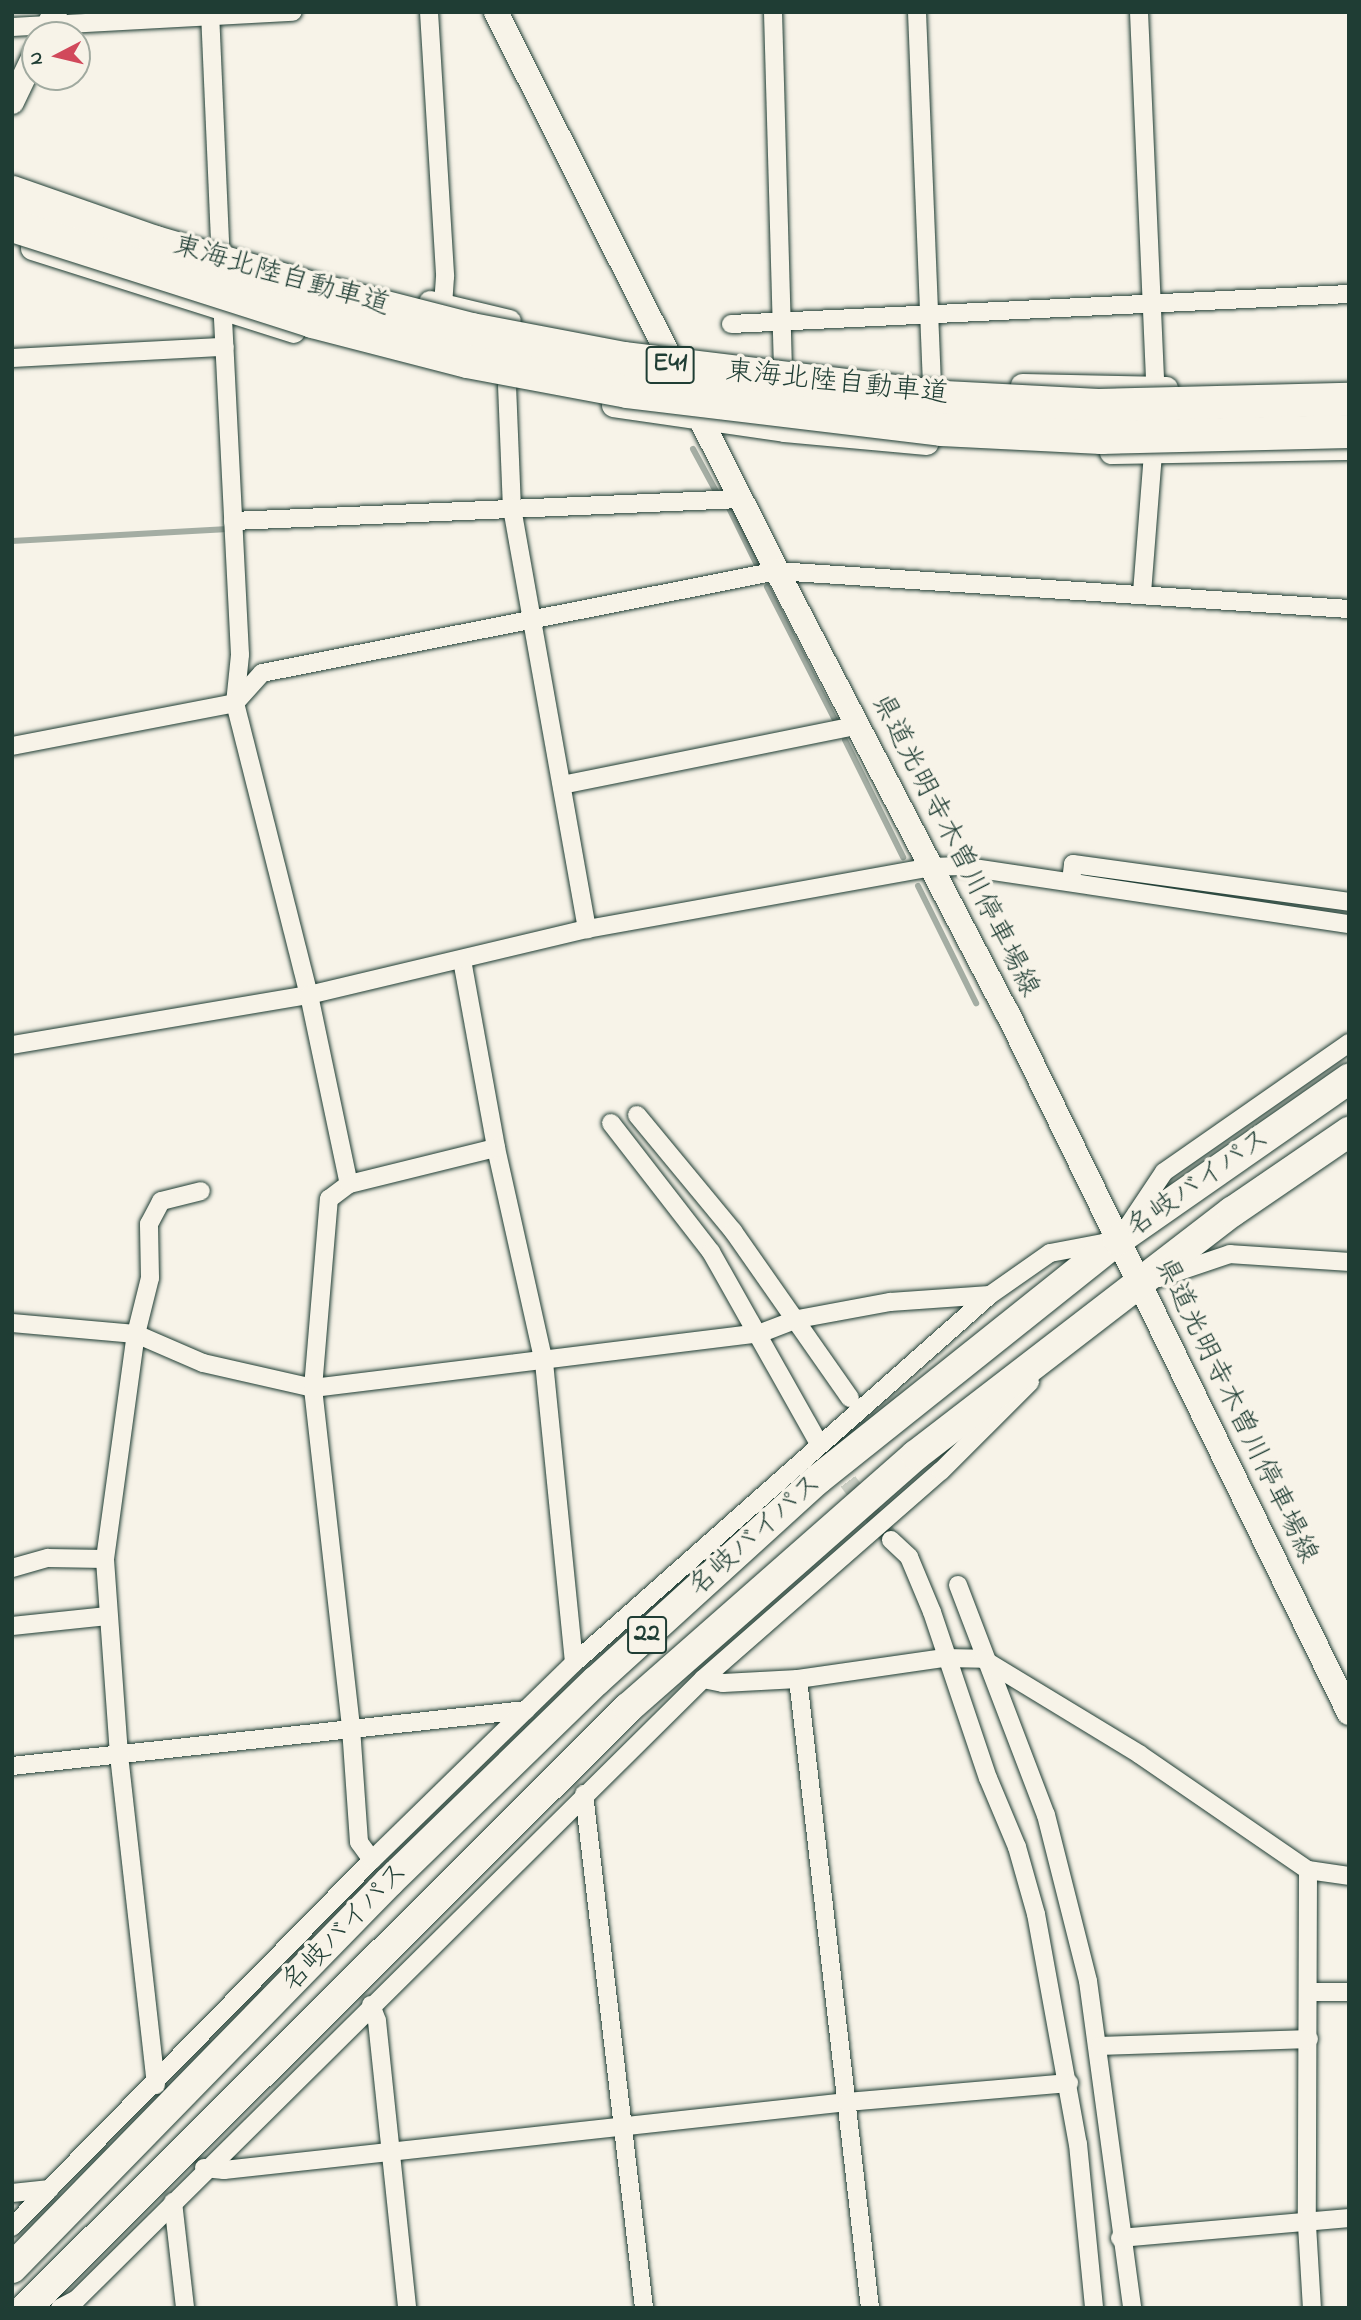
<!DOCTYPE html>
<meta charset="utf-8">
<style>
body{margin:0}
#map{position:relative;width:1361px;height:2320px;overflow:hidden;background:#f7f3e8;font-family:"Indie Flower","Klee One",sans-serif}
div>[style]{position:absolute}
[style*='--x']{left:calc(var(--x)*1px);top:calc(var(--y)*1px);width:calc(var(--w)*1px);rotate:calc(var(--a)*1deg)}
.stream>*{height:6px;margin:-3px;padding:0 3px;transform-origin:3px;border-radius:3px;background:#a4ada3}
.minor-tunnel>*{height:18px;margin-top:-9px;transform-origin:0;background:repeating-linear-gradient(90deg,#cccfc4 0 18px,transparent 0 27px)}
.roads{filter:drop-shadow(0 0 2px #1f3d34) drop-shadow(0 0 2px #1f3d34)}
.minor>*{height:18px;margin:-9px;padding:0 9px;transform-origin:9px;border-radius:9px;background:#f7f3e8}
.tertiary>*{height:23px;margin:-11.5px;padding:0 11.5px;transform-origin:11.5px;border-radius:11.5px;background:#f7f3e8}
.secondary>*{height:24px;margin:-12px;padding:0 12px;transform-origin:12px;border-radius:12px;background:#f7f3e8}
.trunk>*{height:30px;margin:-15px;padding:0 15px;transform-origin:15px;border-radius:15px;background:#f7f3e8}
.bridges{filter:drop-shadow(0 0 2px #1f3d34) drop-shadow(0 0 2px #1f3d34)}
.motorway-bridge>*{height:33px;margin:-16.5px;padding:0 16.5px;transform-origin:16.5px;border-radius:16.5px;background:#f7f3e8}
span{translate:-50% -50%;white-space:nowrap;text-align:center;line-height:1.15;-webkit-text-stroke:7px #f7f3e8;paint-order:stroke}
.shield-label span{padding:2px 5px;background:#f7f3e8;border:2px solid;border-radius:5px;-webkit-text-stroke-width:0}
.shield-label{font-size:26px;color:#1f3d34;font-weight:700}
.street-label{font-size:28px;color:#1f3d34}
.frame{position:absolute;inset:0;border:14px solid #1f3d34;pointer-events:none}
.north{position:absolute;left:21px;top:21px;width:70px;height:70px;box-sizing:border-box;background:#f7f3e8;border:2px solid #a1aaa0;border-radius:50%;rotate:263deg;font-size:19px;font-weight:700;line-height:28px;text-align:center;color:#1f3d34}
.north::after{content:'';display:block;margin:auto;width:24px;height:32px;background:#d1495b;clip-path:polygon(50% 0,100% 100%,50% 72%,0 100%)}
</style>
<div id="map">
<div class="stream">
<i style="--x:693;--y:449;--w:52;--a:61.5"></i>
<i style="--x:728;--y:506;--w:66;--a:63.8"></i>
<i style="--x:12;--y:541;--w:212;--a:-3.2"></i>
<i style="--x:767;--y:587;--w:152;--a:62.9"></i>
<i style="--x:845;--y:740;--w:131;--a:63.6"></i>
<i style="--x:918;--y:886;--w:131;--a:63.6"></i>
</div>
<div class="minor-tunnel">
<i style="--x:816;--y:1438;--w:123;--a:53.6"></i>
</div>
<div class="roads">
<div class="minor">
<i style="--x:210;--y:12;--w:256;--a:87.5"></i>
<i style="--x:429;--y:12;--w:265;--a:86.5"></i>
<i style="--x:445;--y:277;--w:28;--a:94"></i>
<i style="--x:773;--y:12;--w:353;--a:88.4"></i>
<i style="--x:917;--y:12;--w:369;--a:87.7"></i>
<i style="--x:1139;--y:12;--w:389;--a:87.5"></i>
<i style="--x:12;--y:27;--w:281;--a:-3.1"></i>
<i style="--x:222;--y:299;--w:356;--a:87.1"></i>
<i style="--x:240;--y:655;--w:48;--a:95.9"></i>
<i style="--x:235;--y:703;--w:301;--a:75.8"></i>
<i style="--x:309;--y:995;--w:193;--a:78.1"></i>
<i style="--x:731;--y:324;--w:619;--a:-2.78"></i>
<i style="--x:12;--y:358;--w:213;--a:-3"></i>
<i style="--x:507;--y:385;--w:123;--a:87.7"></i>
<i style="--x:512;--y:508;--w:428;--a:79.9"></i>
<i style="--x:233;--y:521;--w:508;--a:-2.48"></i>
<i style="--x:1142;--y:593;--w:154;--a:-85.5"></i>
<i style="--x:12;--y:746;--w:227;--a:-10.9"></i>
<i style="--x:235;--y:703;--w:40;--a:-48"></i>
<i style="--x:262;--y:673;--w:525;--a:-11.2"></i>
<i style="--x:777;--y:571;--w:573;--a:3.8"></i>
<i style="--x:562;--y:785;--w:303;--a:-11.4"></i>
<i style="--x:1071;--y:881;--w:17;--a:-83"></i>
<i style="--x:1073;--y:864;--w:279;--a:7.8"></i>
<i style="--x:462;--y:960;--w:191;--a:79.7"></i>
<i style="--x:496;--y:1148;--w:219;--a:77.4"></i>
<i style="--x:544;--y:1362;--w:302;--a:84.3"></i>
<i style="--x:12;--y:1045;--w:301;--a:-9.6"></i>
<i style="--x:309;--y:995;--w:286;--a:-13.4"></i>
<i style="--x:587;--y:929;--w:351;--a:-10.2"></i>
<i style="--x:932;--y:867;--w:28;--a:-2"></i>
<i style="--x:960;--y:866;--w:393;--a:8.5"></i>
<i style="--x:637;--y:1115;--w:151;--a:50.4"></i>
<i style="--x:733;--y:1231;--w:204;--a:55"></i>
<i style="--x:611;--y:1123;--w:163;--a:52.2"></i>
<i style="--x:711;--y:1252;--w:214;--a:60.6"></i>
<i style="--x:1130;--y:1223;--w:61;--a:-56.3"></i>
<i style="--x:1164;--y:1172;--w:226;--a:-34.9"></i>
<i style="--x:1159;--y:1278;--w:75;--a:-18.7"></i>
<i style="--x:1230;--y:1254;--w:119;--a:3.8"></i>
<i style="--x:12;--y:1323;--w:124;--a:5.1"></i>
<i style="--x:136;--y:1334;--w:73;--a:23.4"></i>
<i style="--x:203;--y:1363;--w:113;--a:12.8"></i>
<i style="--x:313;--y:1388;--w:451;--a:-7"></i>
<i style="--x:761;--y:1333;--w:40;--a:-21"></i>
<i style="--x:798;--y:1319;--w:94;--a:-10.5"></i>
<i style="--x:890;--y:1302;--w:100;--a:-4"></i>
<i style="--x:891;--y:1540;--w:25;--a:43"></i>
<i style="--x:909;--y:1557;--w:60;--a:67.3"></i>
<i style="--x:932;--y:1612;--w:175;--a:71.4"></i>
<i style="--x:988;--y:1778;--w:75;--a:67.2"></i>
<i style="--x:1017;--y:1847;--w:70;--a:74.2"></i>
<i style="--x:1036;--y:1914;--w:234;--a:79.7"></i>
<i style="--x:1078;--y:2144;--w:165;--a:84.4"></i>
<i style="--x:12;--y:1568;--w:37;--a:-16"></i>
<i style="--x:48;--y:1558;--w:57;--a:1"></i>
<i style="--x:958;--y:1585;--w:246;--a:69.1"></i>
<i style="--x:1046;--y:1815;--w:171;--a:75.8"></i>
<i style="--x:1088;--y:1981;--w:330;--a:82.3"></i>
<i style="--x:12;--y:1626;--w:96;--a:-6"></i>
<i style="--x:703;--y:1679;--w:20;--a:11"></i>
<i style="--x:723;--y:1683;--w:75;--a:-3.1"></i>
<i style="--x:798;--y:1679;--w:148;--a:-8.2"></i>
<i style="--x:944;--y:1658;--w:39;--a:1"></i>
<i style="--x:983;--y:1659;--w:183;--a:31.3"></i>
<i style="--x:1139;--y:1754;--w:205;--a:34.5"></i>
<i style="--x:1308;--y:1870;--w:41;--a:8.3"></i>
<i style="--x:798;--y:1679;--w:633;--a:83.47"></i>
<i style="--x:12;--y:1766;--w:517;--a:-6.22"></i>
<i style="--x:584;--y:1794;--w:517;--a:83.34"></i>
<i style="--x:372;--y:1860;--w:22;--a:-126"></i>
<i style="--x:359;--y:1842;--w:115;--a:-94"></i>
<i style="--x:351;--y:1727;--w:341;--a:-96.4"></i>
<i style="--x:313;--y:1388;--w:190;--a:-85.2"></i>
<i style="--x:329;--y:1199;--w:25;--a:-37"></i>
<i style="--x:349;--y:1184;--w:151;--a:-13.8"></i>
<i style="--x:1308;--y:1870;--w:355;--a:90.2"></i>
<i style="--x:1307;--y:2225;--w:83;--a:86.6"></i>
<i style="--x:1308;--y:1992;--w:41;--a:0"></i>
<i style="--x:371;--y:2005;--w:17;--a:69"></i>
<i style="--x:377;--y:2021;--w:289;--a:84"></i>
<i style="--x:1100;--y:2046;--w:209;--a:-1.9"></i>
<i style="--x:156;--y:2085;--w:332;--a:-96.4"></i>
<i style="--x:119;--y:1755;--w:196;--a:-94.1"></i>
<i style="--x:105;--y:1559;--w:227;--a:-82.2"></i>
<i style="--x:136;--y:1334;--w:58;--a:-76"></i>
<i style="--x:150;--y:1278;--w:54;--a:-91.1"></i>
<i style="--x:149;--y:1224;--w:26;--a:-62"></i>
<i style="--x:161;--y:1201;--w:41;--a:-14"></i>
<i style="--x:204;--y:2168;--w:20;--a:6"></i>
<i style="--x:224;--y:2170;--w:627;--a:-6.23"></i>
<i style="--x:847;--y:2102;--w:223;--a:-4.9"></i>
<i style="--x:12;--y:2193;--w:38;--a:-6"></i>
<i style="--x:173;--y:2202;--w:107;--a:83.5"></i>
<i style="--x:12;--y:2227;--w:514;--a:-45.55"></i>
<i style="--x:372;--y:1860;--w:282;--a:-44.3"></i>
<i style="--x:574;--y:1663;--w:555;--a:-41.5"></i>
<i style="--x:990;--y:1295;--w:73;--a:-35"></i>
<i style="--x:1050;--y:1253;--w:59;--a:-10.7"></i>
<i style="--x:1120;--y:2238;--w:230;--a:-5"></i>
<i style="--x:60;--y:2308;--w:19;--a:-28"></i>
<i style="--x:77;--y:2299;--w:881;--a:-44.72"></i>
<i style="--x:703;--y:1679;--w:316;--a:-41.2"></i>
<i style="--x:941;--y:1471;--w:126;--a:-45"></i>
</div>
<div class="tertiary">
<i style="--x:32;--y:248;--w:274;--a:17.6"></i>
<i style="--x:430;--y:302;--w:81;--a:13.5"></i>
<i style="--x:1022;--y:385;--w:144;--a:1.2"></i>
<i style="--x:613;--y:405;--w:173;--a:8.3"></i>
<i style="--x:784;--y:430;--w:143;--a:5.2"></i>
<i style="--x:1111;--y:452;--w:238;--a:-1"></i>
</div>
<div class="secondary">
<i style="--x:496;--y:12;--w:626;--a:63.31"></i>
<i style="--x:777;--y:571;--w:497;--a:62.5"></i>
<i style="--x:1007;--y:1012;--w:780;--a:63.99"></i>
<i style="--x:44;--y:35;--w:25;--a:-64"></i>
<i style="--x:12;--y:102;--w:53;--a:-64.4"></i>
</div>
<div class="trunk">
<i style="--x:12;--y:2268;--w:540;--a:-45.68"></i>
<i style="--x:389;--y:1882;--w:289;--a:-44.2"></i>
<i style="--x:596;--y:1681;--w:299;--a:-42.3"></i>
<i style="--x:817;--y:1480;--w:385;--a:-38.6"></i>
<i style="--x:1118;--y:1240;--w:282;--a:-34.9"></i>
<i style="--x:26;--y:2308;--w:850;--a:-44.9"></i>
<i style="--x:628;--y:1708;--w:383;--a:-41.3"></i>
<i style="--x:916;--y:1455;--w:399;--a:-37.6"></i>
<i style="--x:1232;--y:1212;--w:142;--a:-34.4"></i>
</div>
</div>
<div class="bridges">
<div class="motorway-bridge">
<i style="--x:12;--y:192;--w:151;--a:19.3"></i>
<i style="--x:155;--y:242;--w:171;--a:16.3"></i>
<i style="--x:319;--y:290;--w:157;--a:14.4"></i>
<i style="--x:471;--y:329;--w:155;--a:10.8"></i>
<i style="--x:623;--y:358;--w:323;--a:6.9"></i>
<i style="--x:944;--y:397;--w:154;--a:3"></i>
<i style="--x:1098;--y:405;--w:251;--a:-1.4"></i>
<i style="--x:12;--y:225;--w:315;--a:17.7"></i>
<i style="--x:312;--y:321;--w:160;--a:14.5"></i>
<i style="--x:467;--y:361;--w:163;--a:10.6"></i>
<i style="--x:627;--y:391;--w:316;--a:6.9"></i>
<i style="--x:941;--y:429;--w:160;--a:2.9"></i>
<i style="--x:1101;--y:437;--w:248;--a:-1.4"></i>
</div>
</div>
<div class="shield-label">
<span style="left:670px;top:365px">E41</span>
<span style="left:647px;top:1635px">22</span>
</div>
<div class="street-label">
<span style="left:281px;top:277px;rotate:16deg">東海北陸自動車道</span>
<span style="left:837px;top:384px;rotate:6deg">東海北陸自動車道</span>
<span style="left:954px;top:846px;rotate:63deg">県道光明寺木曽川停車場線</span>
<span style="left:1199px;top:1184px;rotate:-35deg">名岐バイパス</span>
<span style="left:1235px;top:1411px;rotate:64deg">県道光明寺木曽川停車場線</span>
<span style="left:756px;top:1536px;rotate:-42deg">名岐バイパス</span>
<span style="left:346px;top:1928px;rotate:-46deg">名岐バイパス</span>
</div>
<div class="frame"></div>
<div class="north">N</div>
</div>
